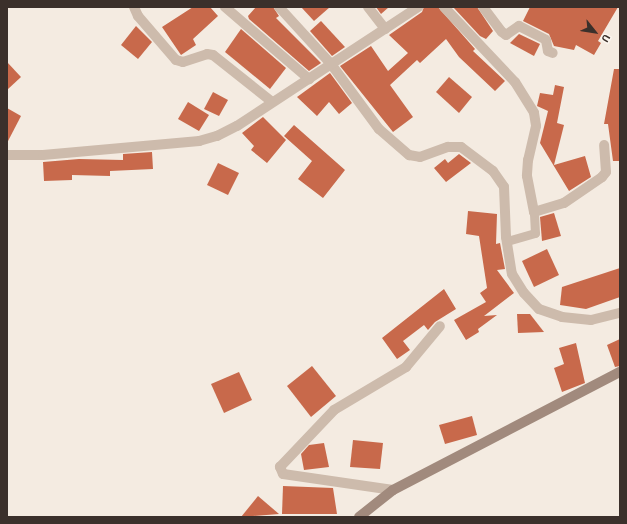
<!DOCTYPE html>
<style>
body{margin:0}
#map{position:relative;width:627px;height:524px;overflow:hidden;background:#f4ebe1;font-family:"Alegreya Sans",sans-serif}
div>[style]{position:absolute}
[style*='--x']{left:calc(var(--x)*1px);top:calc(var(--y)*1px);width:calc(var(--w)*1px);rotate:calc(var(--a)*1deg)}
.building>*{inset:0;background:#c8694b}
.lane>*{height:9px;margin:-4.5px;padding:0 4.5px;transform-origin:4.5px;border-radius:4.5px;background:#cdbbac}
.street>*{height:10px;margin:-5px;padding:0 5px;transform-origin:5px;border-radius:5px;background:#cdbbac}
.secondary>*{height:10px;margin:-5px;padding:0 5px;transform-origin:5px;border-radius:5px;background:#a18a7d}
span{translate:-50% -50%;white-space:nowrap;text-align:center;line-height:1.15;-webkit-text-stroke:3.5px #fbf5ee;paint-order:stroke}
.frame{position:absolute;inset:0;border:8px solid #3b302b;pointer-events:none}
.north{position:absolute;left:575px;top:12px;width:40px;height:40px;-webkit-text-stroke:3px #fbf5ee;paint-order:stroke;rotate:120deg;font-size:11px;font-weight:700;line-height:16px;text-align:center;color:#3b302b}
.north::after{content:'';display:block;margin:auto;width:14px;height:18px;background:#3b302b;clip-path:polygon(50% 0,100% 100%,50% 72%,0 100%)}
</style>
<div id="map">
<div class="building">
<i style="clip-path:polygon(193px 7px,210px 7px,218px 16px,193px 39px,196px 45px,181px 55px,162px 27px)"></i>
<i style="clip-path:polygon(256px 7px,273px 7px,279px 16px,276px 18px,321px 63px,309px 71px,249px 19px,248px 16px)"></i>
<i style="clip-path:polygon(301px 7px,330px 7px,314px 21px)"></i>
<i style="clip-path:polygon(376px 7px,389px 7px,381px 14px)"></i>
<i style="clip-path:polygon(424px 7px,438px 7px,475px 49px,473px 51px,505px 81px,495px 91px,459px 57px,446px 39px,420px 63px,417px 60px,390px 85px,413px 117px,393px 132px,340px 66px,371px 46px,388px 71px,408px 53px,389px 35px,422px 12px)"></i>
<i style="clip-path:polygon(453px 7px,477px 7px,493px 31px,486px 39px,480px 36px)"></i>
<i style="clip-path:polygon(530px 7px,618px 7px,598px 41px,601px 43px,594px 55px,576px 45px,574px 50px,554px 46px,549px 34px,523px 21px)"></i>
<i style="clip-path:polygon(321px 21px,345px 47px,332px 56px,310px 31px)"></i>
<i style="clip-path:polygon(136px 26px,152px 42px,138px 59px,121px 45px)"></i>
<i style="clip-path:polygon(241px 29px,286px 68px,270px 89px,225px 52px)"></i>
<i style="clip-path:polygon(519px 34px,540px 44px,534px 56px,510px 43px)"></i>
<i style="clip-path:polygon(7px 62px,21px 77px,7px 90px)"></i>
<i style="clip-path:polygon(614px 69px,620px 69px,620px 161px,613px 161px,608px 124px,604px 124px)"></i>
<i style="clip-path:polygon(330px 73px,352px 103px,339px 114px,329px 102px,317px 116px,297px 97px)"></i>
<i style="clip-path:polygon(449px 77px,472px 97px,459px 113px,436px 92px)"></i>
<i style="clip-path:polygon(555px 85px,564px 87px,557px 123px,564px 125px,554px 165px,585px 156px,591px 177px,569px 191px,540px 143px,548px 111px,537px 106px,540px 93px,553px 95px)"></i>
<i style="clip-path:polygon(213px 92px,228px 100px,219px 116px,204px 109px)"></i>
<i style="clip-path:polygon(188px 102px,209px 115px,199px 131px,178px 119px)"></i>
<i style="clip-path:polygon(7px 108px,21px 116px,7px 143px)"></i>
<i style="clip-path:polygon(263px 117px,286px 140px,267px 163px,251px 150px,254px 146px,242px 133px)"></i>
<i style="clip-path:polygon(294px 125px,345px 170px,323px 198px,298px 179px,312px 161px,284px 136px)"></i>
<i style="clip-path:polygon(152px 152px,153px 169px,110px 171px,110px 176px,72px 175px,72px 180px,44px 181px,43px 162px,79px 159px,123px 160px,123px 154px)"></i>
<i style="clip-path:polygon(459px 154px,471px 163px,446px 182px,434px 168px,445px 159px,448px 163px)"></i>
<i style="clip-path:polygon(218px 163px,239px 173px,228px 195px,207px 185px)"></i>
<i style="clip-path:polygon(468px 211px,497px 214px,496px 244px,500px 243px,505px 269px,497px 270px,514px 293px,484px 316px,497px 315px,478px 329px,479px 332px,466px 340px,454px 320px,486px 302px,480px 293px,487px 288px,479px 236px,466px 234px)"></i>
<i style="clip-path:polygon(554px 213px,561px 236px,542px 241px,540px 217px)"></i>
<i style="clip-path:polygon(547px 249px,559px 275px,534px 287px,522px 261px)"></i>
<i style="clip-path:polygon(620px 268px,620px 297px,586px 309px,560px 305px,562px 287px)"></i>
<i style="clip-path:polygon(444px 289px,456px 309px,435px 322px,428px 330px,424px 325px,403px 341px,410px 350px,397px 359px,382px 338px)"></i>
<i style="clip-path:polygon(517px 314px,530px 314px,544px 332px,518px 333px)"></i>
<i style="clip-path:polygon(620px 339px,620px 366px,615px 367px,607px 345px)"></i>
<i style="clip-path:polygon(576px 343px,585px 383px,562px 392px,554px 368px,564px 364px,559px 348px)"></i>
<i style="clip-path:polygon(312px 366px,336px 396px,311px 417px,287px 386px)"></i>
<i style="clip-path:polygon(239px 372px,252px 400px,224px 413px,211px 384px)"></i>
<i style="clip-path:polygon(472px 416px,477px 435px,445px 444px,439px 425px)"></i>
<i style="clip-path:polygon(353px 440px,383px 443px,380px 469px,350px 467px)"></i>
<i style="clip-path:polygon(324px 443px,329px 467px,304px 470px,301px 454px,309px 445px)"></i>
<i style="clip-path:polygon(283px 486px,333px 488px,337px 514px,282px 514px)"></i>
<i style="clip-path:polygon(258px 496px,279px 514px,241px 517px)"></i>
</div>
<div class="lane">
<i style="--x:507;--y:241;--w:29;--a:-16"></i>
<i style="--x:535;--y:233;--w:21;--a:-93"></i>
</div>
<div class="street">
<i style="--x:134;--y:7;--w:10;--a:66"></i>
<i style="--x:138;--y:16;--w:58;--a:49.2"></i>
<i style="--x:176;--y:60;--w:7;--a:16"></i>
<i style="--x:183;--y:62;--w:25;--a:-18"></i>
<i style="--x:207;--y:54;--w:6;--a:9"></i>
<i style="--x:213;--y:55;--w:75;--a:38.5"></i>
<i style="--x:225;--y:7;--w:111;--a:40.6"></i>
<i style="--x:279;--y:7;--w:77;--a:47.6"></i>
<i style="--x:331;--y:64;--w:81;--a:53.6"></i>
<i style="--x:379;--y:129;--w:40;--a:41"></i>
<i style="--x:409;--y:155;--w:11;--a:10"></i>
<i style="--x:420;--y:157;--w:30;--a:-20"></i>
<i style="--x:448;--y:147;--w:13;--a:0"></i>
<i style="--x:461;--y:147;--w:40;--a:37"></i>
<i style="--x:493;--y:171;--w:19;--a:55"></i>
<i style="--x:504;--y:187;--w:50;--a:87.7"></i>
<i style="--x:506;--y:237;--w:37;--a:81"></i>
<i style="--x:512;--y:274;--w:22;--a:58"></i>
<i style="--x:524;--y:293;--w:22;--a:47"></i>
<i style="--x:539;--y:309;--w:24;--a:19"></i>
<i style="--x:562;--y:317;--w:29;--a:6"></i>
<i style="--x:591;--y:320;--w:30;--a:-14"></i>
<i style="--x:368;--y:7;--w:28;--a:52"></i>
<i style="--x:444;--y:7;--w:103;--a:46.6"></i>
<i style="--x:515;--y:82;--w:36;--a:58"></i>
<i style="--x:534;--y:113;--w:13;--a:81"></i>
<i style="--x:536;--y:126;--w:35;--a:103"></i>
<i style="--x:528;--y:160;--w:16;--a:94"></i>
<i style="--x:527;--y:176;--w:37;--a:79"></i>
<i style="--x:534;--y:212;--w:31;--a:-17"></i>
<i style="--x:564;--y:203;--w:46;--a:-34.4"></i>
<i style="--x:602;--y:177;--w:6;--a:-51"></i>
<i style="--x:606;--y:172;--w:27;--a:-94"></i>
<i style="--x:483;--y:7;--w:31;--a:53"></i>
<i style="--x:502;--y:32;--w:5;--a:37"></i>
<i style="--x:506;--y:35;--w:16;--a:-35"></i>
<i style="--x:519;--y:26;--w:30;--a:27"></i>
<i style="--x:546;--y:40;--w:11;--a:80"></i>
<i style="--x:548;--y:51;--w:5;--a:22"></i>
<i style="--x:7;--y:155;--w:36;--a:0"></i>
<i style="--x:43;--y:155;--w:157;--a:-5.1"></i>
<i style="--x:199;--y:141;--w:19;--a:-16"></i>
<i style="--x:217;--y:136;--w:22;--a:-27"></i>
<i style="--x:237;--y:126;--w:217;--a:-33.3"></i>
<i style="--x:393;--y:490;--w:111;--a:-171.7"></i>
<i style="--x:283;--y:474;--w:8;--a:-113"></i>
<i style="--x:280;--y:467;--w:79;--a:-46.5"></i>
<i style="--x:334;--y:410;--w:84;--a:-30.8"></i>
<i style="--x:406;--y:367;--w:53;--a:-50.3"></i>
</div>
<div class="secondary">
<i style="--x:359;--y:517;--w:43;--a:-38.5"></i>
<i style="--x:393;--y:490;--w:256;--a:-27.5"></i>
</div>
<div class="frame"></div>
<div class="north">U</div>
</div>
